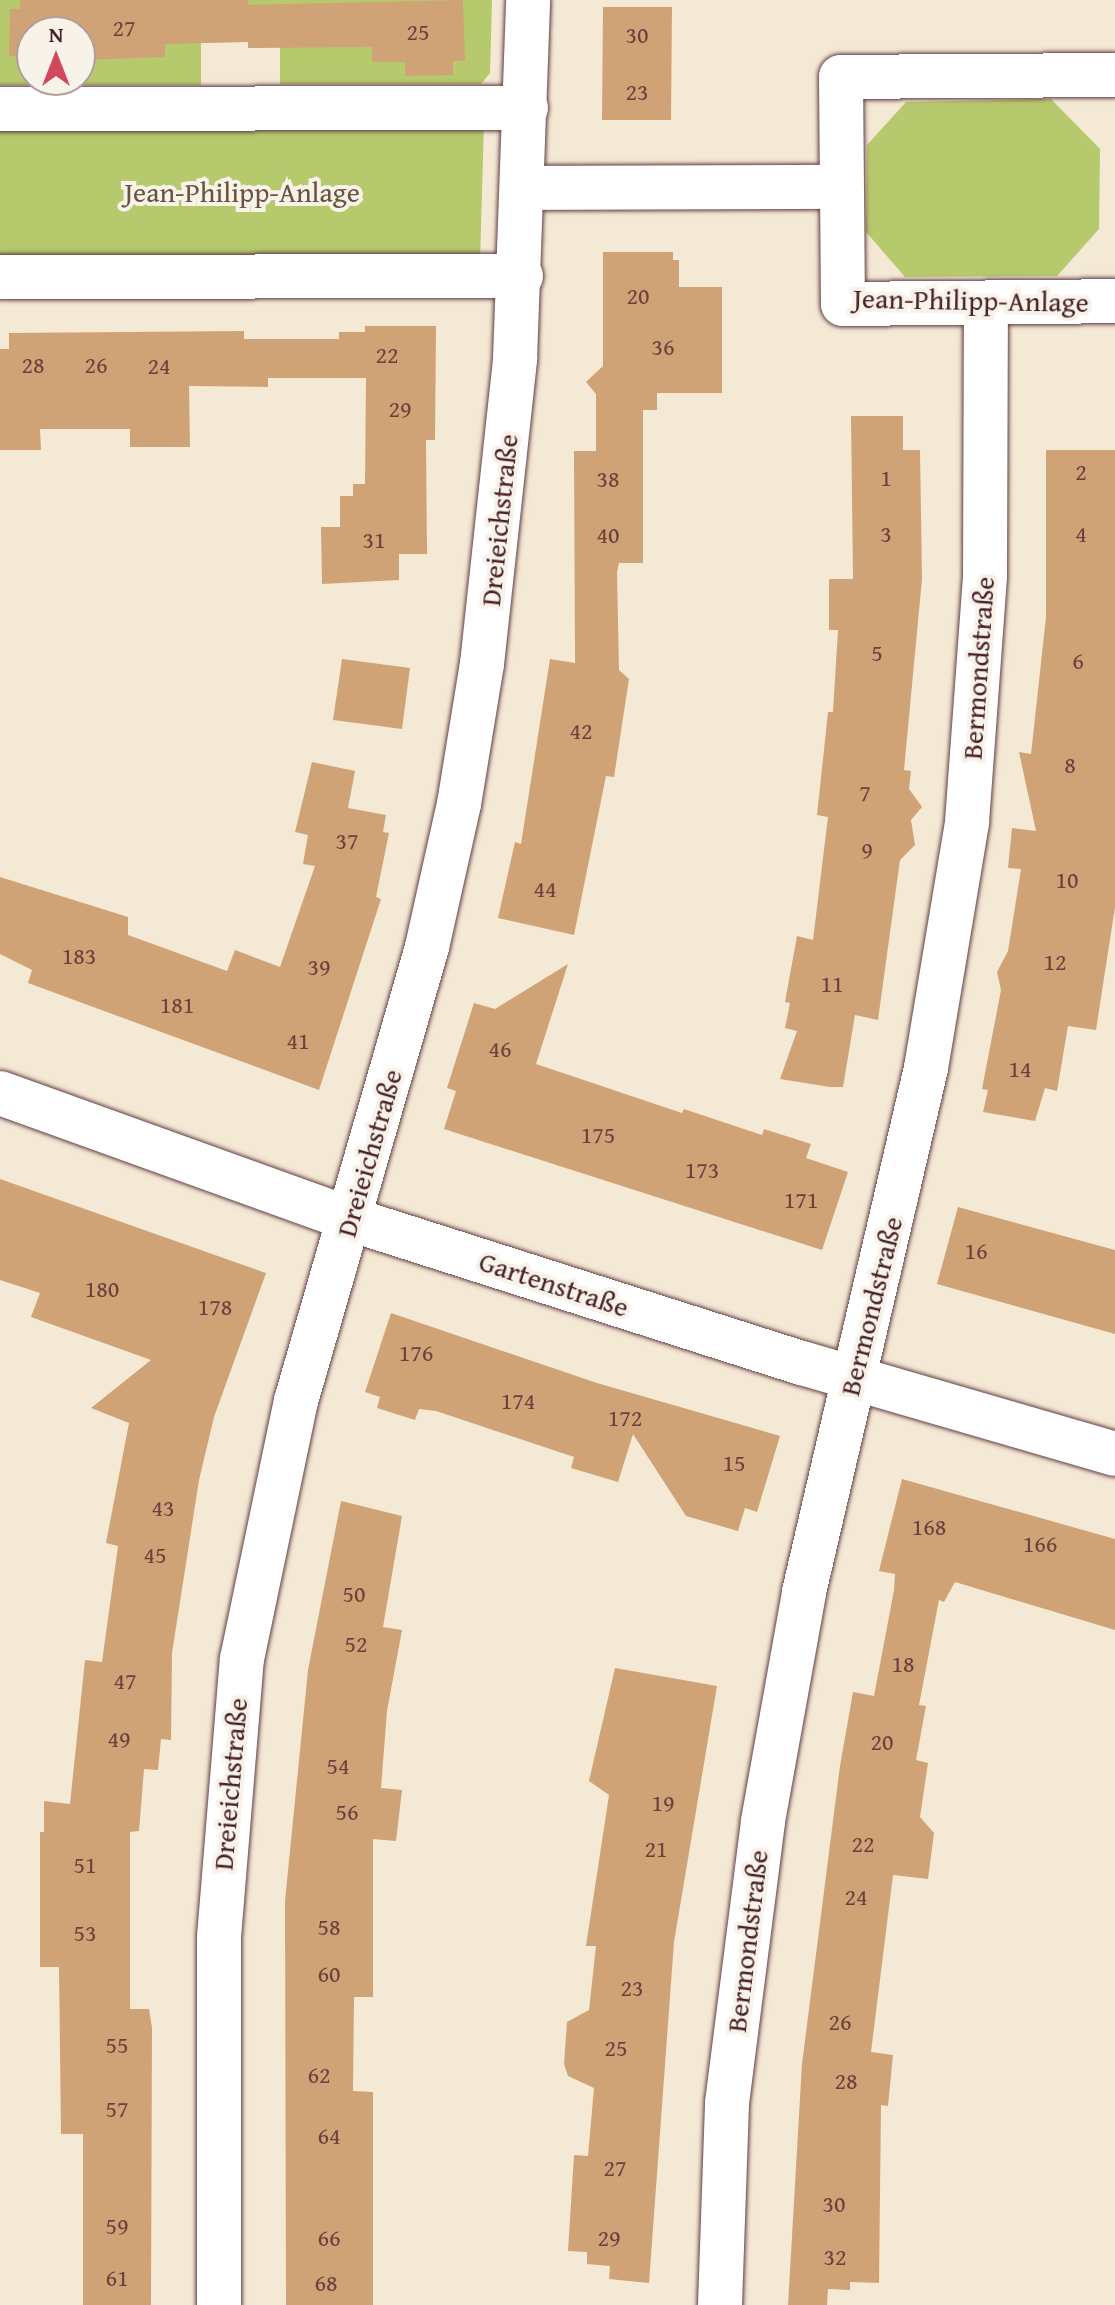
<!DOCTYPE html>
<meta charset="utf-8">
<style>
body{margin:0}
#map{position:relative;width:1115px;height:2305px;overflow:hidden;background:#f4e9d5;font-family:"Gentium Book Plus",serif}
div>[style]{position:absolute}
[style*='--x']{left:calc(var(--x)*1px);top:calc(var(--y)*1px);width:calc(var(--w)*1px);rotate:calc(var(--a)*1deg)}
.green>*{inset:0;background:#b6c96d}
.building>*{inset:0;background:#cfa376}
.roads{filter:drop-shadow(0 0 2px #643d44) drop-shadow(0 0 2px #643d44)}
.minor>*{height:44px;margin:-22px;padding:0 22px;transform-origin:22px;border-radius:22px;background:#fff}
span{translate:-50% -50%;white-space:nowrap;text-align:center;line-height:1.15;-webkit-text-stroke:8px #f7f3e8;paint-order:stroke}
.number-label{font-size:24px;color:#6b403e}
.number-label span{-webkit-text-stroke-width:0}
.park-label{font-size:28px;color:#6a523f}
.street-label{font-size:28px;color:#4a1f2b}
.north{position:absolute;left:16px;top:16px;width:80px;height:80px;box-sizing:border-box;background:#f7f3e8;border:2px solid #b29e9c;border-radius:50%;rotate:0deg;font-size:22px;font-weight:700;line-height:32px;text-align:center;color:#4a1f2b}
.north::after{content:'';display:block;margin:auto;width:28px;height:36px;background:#d1495b;clip-path:polygon(50% 0,100% 100%,50% 72%,0 100%)}
</style>
<div id="map">
<div class="green">
<i style="clip-path:polygon(evenodd,0 0,177px 0,189px 12px,201px 43px,201px 85px,0 85px,0 0,32px 32px,80px 32px,80px 80px,32px 80px,32px 32px)"></i>
<i style="clip-path:polygon(248px 0,492px 0,490px 73px,481px 84px,280px 84px,280px 47px,296px 5px,248px 5px)"></i>
<i style="clip-path:polygon(1051px 99px,1100px 149px,1099px 229px,1057px 276px,905px 277px,866px 232px,867px 145px,906px 102px)"></i>
<i style="clip-path:polygon(484px 122px,480px 262px,0 262px,0 124px)"></i>
</div>
<div class="building">
<i style="clip-path:polygon(20px 0,248px 0,248px 5px,463px 0,465px 61px,453px 61px,453px 75px,405px 76px,405px 62px,372px 62px,372px 47px,248px 48px,248px 42px,165px 44px,165px 57px,80px 60px,80px 32px,32px 32px,32px 56px,9px 56px,10px 9px,20px 9px)"></i>
<i style="clip-path:polygon(603px 7px,672px 7px,671px 120px,602px 120px)"></i>
<i style="clip-path:polygon(603px 252px,673px 252px,673px 260px,679px 260px,679px 287px,722px 287px,722px 393px,657px 393px,657px 410px,643px 410px,643px 563px,619px 563px,617px 572px,619px 670px,629px 679px,614px 777px,606px 776px,574px 935px,498px 918px,515px 842px,521px 844px,550px 659px,575px 663px,574px 451px,596px 451px,596px 394px,586px 382px,603px 366px)"></i>
<i style="clip-path:polygon(365px 326px,436px 326px,435px 440px,426px 440px,427px 554px,399px 554px,399px 580px,322px 584px,321px 527px,340px 527px,340px 496px,353px 496px,353px 484px,365px 484px,366px 378px,268px 378px,268px 387px,189px 386px,190px 447px,130px 447px,130px 429px,40px 429px,41px 450px,0 450px,0 349px,9px 349px,9px 333px,244px 331px,244px 339px,339px 339px,339px 332px,365px 332px)"></i>
<i style="clip-path:polygon(851px 416px,903px 416px,903px 450px,920px 450px,922px 579px,904px 770px,911px 771px,909px 789px,922px 807px,911px 820px,915px 845px,900px 860px,878px 1020px,855px 1015px,843px 1087px,830px 1087px,780px 1079px,797px 1031px,785px 1028px,790px 1003px,785px 1002px,797px 936px,813px 940px,828px 817px,817px 815px,828px 712px,833px 712px,838px 630px,829px 630px,829px 579px,853px 579px)"></i>
<i style="clip-path:polygon(1046px 450px,1115px 450px,1115px 907px,1096px 1030px,1068px 1026px,1057px 1091px,1045px 1088px,1035px 1121px,983px 1112px,988px 1090px,982px 1089px,1001px 990px,997px 972px,1008px 951px,1021px 869px,1008px 868px,1012px 828px,1036px 831px,1019px 752px,1031px 754px,1046px 617px)"></i>
<i style="clip-path:polygon(342px 659px,410px 668px,402px 729px,333px 720px)"></i>
<i style="clip-path:polygon(312px 762px,355px 771px,348px 808px,386px 815px,383px 832px,389px 833px,376px 897px,381px 899px,319px 1090px,28px 983px,32px 970px,0 954px,0 877px,128px 917px,128px 935px,227px 971px,235px 950px,280px 967px,315px 866px,303px 864px,308px 835px,295px 832px)"></i>
<i style="clip-path:polygon(568px 964px,536px 1064px,682px 1113px,684px 1109px,762px 1135px,764px 1129px,811px 1144px,806px 1158px,848px 1172px,822px 1250px,444px 1129px,456px 1091px,447px 1088px,474px 1003px,495px 1009px)"></i>
<i style="clip-path:polygon(0 1179px,266px 1273px,214px 1417px,199px 1480px,172px 1653px,171px 1740px,161px 1739px,158px 1770px,144px 1769px,139px 1831px,130px 1832px,130px 2009px,149px 2009px,152px 2028px,151px 2305px,83px 2305px,83px 2134px,61px 2134px,59px 1967px,40px 1967px,40px 1832px,44px 1832px,44px 1801px,70px 1804px,85px 1660px,102px 1662px,118px 1546px,106px 1543px,129px 1423px,91px 1408px,151px 1360px,31px 1317px,40px 1293px,0 1280px)"></i>
<i style="clip-path:polygon(958px 1207px,1115px 1250px,1115px 1334px,937px 1284px)"></i>
<i style="clip-path:polygon(391px 1313px,597px 1383px,780px 1436px,757px 1512px,745px 1508px,738px 1531px,686px 1516px,633px 1434px,618px 1482px,571px 1468px,574px 1457px,436px 1411px,419px 1409px,415px 1420px,377px 1408px,380px 1397px,365px 1392px)"></i>
<i style="clip-path:polygon(902px 1479px,1115px 1539px,1115px 1630px,955px 1582px,944px 1602px,939px 1600px,919px 1705px,926px 1706px,916px 1760px,928px 1763px,920px 1817px,934px 1833px,928px 1879px,893px 1875px,871px 2052px,893px 2055px,888px 2106px,881px 2105px,879px 2283px,850px 2282px,850px 2290px,828px 2289px,827px 2305px,788px 2305px,802px 2064px,840px 1766px,853px 1692px,874px 1696px,894px 1590px,895px 1574px,879px 1571px)"></i>
<i style="clip-path:polygon(341px 1501px,402px 1516px,383px 1627px,402px 1630px,387px 1711px,381px 1788px,402px 1790px,396px 1841px,373px 1839px,373px 1997px,354px 1997px,353px 2091px,373px 2092px,373px 2305px,286px 2305px,285px 1901px,308px 1670px)"></i>
<i style="clip-path:polygon(615px 1668px,717px 1686px,674px 1942px,649px 2283px,609px 2279px,610px 2266px,587px 2264px,587px 2252px,568px 2251px,574px 2155px,588px 2156px,594px 2088px,568px 2076px,564px 2064px,567px 2022px,589px 2010px,596px 1946px,586px 1946px,609px 1795px,589px 1781px)"></i>
</div>
<div class="roads">
<div class="minor">
<i style="--x:1115;--y:75;--w:274;--a:179.6"></i>
<i style="--x:841;--y:77;--w:227;--a:89.5"></i>
<i style="--x:843;--y:304;--w:272;--a:-0.6"></i>
<i style="--x:0;--y:109;--w:526;--a:-0.11"></i>
<i style="--x:525;--y:188;--w:316;--a:-0.2"></i>
<i style="--x:0;--y:277;--w:521;--a:-0.11"></i>
<i style="--x:0;--y:1093;--w:372;--a:19.8"></i>
<i style="--x:350;--y:1219;--w:474;--a:17.7"></i>
<i style="--x:802;--y:1363;--w:326;--a:16.2"></i>
<i style="--x:219;--y:2305;--w:368;--a:-90"></i>
<i style="--x:219;--y:1937;--w:279;--a:-85.3"></i>
<i style="--x:242;--y:1659;--w:264;--a:-78.2"></i>
<i style="--x:296;--y:1401;--w:473;--a:-73.9"></i>
<i style="--x:427;--y:947;--w:147;--a:-77.4"></i>
<i style="--x:459;--y:804;--w:142;--a:-80.7"></i>
<i style="--x:482;--y:664;--w:307;--a:-83.8"></i>
<i style="--x:515;--y:359;--w:359;--a:-87.9"></i>
<i style="--x:720;--y:2305;--w:202;--a:-88"></i>
<i style="--x:727;--y:2103;--w:284;--a:-82.7"></i>
<i style="--x:763;--y:1821;--w:233;--a:-79.8"></i>
<i style="--x:804;--y:1592;--w:538;--a:-76.89"></i>
<i style="--x:926;--y:1068;--w:249;--a:-80.5"></i>
<i style="--x:967;--y:822;--w:247;--a:-85.8"></i>
<i style="--x:985;--y:576;--w:273;--a:-89.8"></i>
</div>
</div>
<div class="number-label">
<span style="left:124px;top:28px">27</span>
<span style="left:418px;top:32px">25</span>
<span style="left:637px;top:35px">30</span>
<span style="left:637px;top:92px">23</span>
<span style="left:638px;top:296px">20</span>
<span style="left:663px;top:347px">36</span>
<span style="left:387px;top:355px">22</span>
<span style="left:33px;top:365px">28</span>
<span style="left:96px;top:365px">26</span>
<span style="left:159px;top:366px">24</span>
<span style="left:400px;top:409px">29</span>
<span style="left:1081px;top:472px">2</span>
<span style="left:886px;top:478px">1</span>
<span style="left:608px;top:479px">38</span>
<span style="left:886px;top:534px">3</span>
<span style="left:1081px;top:534px">4</span>
<span style="left:608px;top:535px">40</span>
<span style="left:374px;top:540px">31</span>
<span style="left:877px;top:653px">5</span>
<span style="left:1078px;top:661px">6</span>
<span style="left:581px;top:731px">42</span>
<span style="left:1070px;top:765px">8</span>
<span style="left:865px;top:793px">7</span>
<span style="left:347px;top:841px">37</span>
<span style="left:867px;top:850px">9</span>
<span style="left:1067px;top:880px">10</span>
<span style="left:545px;top:889px">44</span>
<span style="left:79px;top:956px">183</span>
<span style="left:1055px;top:962px">12</span>
<span style="left:319px;top:967px">39</span>
<span style="left:832px;top:984px">11</span>
<span style="left:177px;top:1005px">181</span>
<span style="left:298px;top:1041px">41</span>
<span style="left:500px;top:1049px">46</span>
<span style="left:1020px;top:1069px">14</span>
<span style="left:598px;top:1135px">175</span>
<span style="left:702px;top:1170px">173</span>
<span style="left:801px;top:1200px">171</span>
<span style="left:976px;top:1251px">16</span>
<span style="left:102px;top:1289px">180</span>
<span style="left:215px;top:1307px">178</span>
<span style="left:416px;top:1353px">176</span>
<span style="left:518px;top:1401px">174</span>
<span style="left:625px;top:1418px">172</span>
<span style="left:734px;top:1463px">15</span>
<span style="left:163px;top:1508px">43</span>
<span style="left:929px;top:1527px">168</span>
<span style="left:1040px;top:1544px">166</span>
<span style="left:155px;top:1555px">45</span>
<span style="left:354px;top:1594px">50</span>
<span style="left:356px;top:1644px">52</span>
<span style="left:903px;top:1664px">18</span>
<span style="left:125px;top:1681px">47</span>
<span style="left:119px;top:1739px">49</span>
<span style="left:882px;top:1742px">20</span>
<span style="left:338px;top:1766px">54</span>
<span style="left:663px;top:1803px">19</span>
<span style="left:347px;top:1812px">56</span>
<span style="left:863px;top:1844px">22</span>
<span style="left:656px;top:1849px">21</span>
<span style="left:85px;top:1865px">51</span>
<span style="left:856px;top:1897px">24</span>
<span style="left:329px;top:1927px">58</span>
<span style="left:85px;top:1933px">53</span>
<span style="left:329px;top:1974px">60</span>
<span style="left:632px;top:1988px">23</span>
<span style="left:840px;top:2022px">26</span>
<span style="left:117px;top:2045px">55</span>
<span style="left:616px;top:2048px">25</span>
<span style="left:319px;top:2075px">62</span>
<span style="left:846px;top:2081px">28</span>
<span style="left:117px;top:2109px">57</span>
<span style="left:329px;top:2136px">64</span>
<span style="left:615px;top:2168px">27</span>
<span style="left:834px;top:2204px">30</span>
<span style="left:117px;top:2226px">59</span>
<span style="left:329px;top:2238px">66</span>
<span style="left:609px;top:2238px">29</span>
<span style="left:835px;top:2257px">32</span>
<span style="left:117px;top:2278px">61</span>
<span style="left:326px;top:2283px">68</span>
</div>
<div class="park-label">
<span style="left:242px;top:192px">Jean-Philipp-Anlage</span>
</div>
<div class="street-label">
<span style="left:971px;top:300px;rotate:1deg">Jean-Philipp-Anlage</span>
<span style="left:499px;top:520px;rotate:-84deg">Dreieichstraße</span>
<span style="left:978px;top:668px;rotate:-86deg">Bermondstraße</span>
<span style="left:369px;top:1153px;rotate:-74deg">Dreieichstraße</span>
<span style="left:554px;top:1284px;rotate:18deg">Gartenstraße</span>
<span style="left:871px;top:1306px;rotate:-76deg">Bermondstraße</span>
<span style="left:230px;top:1784px;rotate:-85deg">Dreieichstraße</span>
<span style="left:747px;top:1941px;rotate:-83deg">Bermondstraße</span>
</div>
<div class="north">N</div>
</div>
